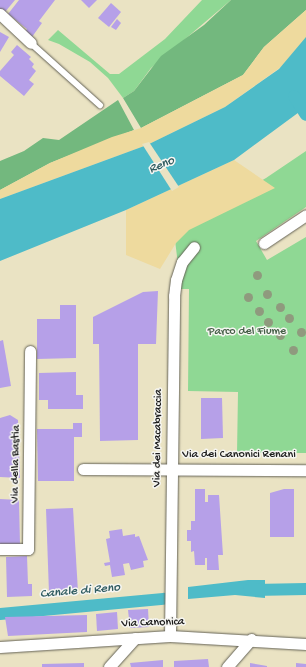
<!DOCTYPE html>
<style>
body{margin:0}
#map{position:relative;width:306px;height:667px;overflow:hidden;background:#eae3c3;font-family:"Gochi Hand",sans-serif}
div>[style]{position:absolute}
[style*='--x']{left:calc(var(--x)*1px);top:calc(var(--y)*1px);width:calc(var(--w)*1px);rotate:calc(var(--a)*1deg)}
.green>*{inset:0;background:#8fd894}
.forest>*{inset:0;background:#73b87e}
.sand>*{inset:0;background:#eeda9e}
.water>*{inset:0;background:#4ebbc8}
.pier>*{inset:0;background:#eae3c3}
.canal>*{height:12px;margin:-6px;padding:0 6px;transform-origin:6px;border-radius:6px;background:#4ebbc8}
.building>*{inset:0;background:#b6a0e8}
.roads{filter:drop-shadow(0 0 1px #646256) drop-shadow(0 0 1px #646256)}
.service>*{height:5.5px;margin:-2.75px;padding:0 2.75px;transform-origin:2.75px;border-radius:2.75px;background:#fff}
.minor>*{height:11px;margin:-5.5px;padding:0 5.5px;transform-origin:5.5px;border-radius:5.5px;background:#fff}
.trees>*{width:9px;height:9px;margin:-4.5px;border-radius:50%;background:#8f9a7e}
span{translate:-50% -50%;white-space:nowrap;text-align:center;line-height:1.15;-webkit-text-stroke:3px #f6f6f2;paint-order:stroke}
.park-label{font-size:12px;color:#445e46}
.street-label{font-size:12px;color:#1c1c1c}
.water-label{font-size:13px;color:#305c61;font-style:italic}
</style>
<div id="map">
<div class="green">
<i style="clip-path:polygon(202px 0,231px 0,151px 68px,134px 91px,123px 98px,108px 78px,90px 62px,59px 44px,48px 40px,58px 30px,110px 74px,119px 74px,165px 39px)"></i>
<i style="clip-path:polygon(306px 151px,306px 207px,256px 241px,267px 260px,306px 237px,306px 453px,237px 453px,238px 392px,188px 391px,189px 289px,181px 289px,174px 232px,266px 178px)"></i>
</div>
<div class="forest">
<i style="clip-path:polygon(231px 0,306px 0,306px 10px,264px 47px,243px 75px,141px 128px,123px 98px,134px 91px,161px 56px,204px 25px)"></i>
<i style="clip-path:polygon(118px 100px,134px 130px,50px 163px,0 190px,0 161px,24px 151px,43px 138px,59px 140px)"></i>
</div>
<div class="sand">
<i style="clip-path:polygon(306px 10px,306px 49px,225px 107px,147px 145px,0 199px,0 190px,50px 163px,112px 137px,141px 128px,243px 75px,264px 47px)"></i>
<i style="clip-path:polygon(234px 160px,275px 188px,189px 230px,176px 243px,160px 269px,126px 255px,126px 210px)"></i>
</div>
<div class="water">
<i style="clip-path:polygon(306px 37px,306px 107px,234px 160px,126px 210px,0 261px,0 199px,147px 145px,225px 107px,279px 69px)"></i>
<i style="clip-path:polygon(248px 580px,265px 580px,265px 598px,235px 595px,188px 599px,188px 587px)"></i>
</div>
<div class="pier">
<i style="clip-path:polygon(149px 142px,179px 187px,172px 191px,142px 144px)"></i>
</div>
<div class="canal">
<i style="--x:294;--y:96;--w:22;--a:58"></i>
<i style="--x:249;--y:590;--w:57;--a:-1"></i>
<i style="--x:0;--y:614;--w:164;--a:-5.3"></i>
</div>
<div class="building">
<i style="clip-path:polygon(0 0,15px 0,5px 12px,0 9px)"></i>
<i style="clip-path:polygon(19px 0,55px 0,39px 21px,42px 23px,32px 37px,25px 32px,27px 29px,8px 14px)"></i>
<i style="clip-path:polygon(81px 0,97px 0,89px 8px)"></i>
<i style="clip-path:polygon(111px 3px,121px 12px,109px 27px,98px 18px)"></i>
<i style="clip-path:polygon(117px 19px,121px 23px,116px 30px,111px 27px)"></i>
<i style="clip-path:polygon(0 32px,9px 37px,0 52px)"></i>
<i style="clip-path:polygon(17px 45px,31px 57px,29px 59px,34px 64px,32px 67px,36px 71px,29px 80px,34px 84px,24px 96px,0 76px,0 71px,14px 55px,11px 52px)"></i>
<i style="clip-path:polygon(158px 291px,156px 344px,138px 344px,138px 440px,100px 441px,99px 344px,93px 344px,93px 317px,143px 292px)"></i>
<i style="clip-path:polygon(60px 305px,76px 305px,76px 358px,37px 359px,37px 319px,60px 319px)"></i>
<i style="clip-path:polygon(3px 340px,11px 386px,0 388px,0 341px)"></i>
<i style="clip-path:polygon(76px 372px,76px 395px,83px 395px,83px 409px,48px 409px,48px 400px,39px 400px,39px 373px)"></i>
<i style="clip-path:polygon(201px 398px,222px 398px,223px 438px,201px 439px)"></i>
<i style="clip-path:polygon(10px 415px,18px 420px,20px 478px,0 477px,0 418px)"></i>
<i style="clip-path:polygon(73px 423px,82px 423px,82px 437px,74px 437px,74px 481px,38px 481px,37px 429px,73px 429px)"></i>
<i style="clip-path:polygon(195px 489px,205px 489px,205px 502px,208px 502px,208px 495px,219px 495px,223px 555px,218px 555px,219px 570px,207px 570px,207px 558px,205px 558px,205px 565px,195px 565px,194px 551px,191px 552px,191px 541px,187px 541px,187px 530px,191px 530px,191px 521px,195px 521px)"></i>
<i style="clip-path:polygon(284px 489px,294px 489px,294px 537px,270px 537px,270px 493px)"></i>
<i style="clip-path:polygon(0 499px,19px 500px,20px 545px,0 544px)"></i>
<i style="clip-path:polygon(73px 508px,78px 592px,49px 593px,46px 509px)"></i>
<i style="clip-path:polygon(122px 529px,123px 536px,135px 534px,135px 537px,139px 536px,148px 560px,143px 561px,144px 567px,131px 570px,129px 563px,123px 564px,125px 575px,112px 577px,110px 565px,105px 566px,104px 563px,110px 562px,106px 539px,110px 538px,109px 531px)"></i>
<i style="clip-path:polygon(27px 556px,28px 584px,32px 584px,32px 596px,7px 597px,6px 557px)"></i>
<i style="clip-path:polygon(148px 609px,149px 627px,130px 628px,128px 610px)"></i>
<i style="clip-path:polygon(117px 612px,118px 629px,97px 631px,96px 614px)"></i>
<i style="clip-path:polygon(87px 615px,87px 632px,8px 636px,5px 617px)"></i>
<i style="clip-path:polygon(208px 659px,209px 667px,174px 667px,174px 661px)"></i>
<i style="clip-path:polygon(163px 660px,163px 667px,131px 667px,130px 663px)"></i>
<i style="clip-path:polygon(84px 663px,84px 667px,42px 667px,42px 664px)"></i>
<i style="clip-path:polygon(250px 663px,267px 666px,267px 667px,250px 667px)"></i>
<i style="clip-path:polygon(296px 663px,306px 664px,306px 667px,296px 667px)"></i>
</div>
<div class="roads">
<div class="service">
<i style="--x:31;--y:43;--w:93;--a:41.9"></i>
</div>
<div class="minor">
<i style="--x:0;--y:14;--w:42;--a:43.1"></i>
<i style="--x:264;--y:243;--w:50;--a:-33.7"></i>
<i style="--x:83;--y:469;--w:223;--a:0.3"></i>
<i style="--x:0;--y:549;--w:28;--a:0"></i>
<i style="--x:28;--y:549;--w:198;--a:-89.4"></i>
<i style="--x:170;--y:636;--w:340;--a:-89.3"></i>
<i style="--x:174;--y:296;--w:16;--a:-83"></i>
<i style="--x:176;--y:280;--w:19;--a:-72"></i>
<i style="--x:182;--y:262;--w:19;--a:-51"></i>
<i style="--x:0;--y:647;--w:170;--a:-3.7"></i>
<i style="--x:170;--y:636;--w:136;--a:3.4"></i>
<i style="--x:109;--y:667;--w:39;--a:-48"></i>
<i style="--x:227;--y:667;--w:37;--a:-49"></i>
</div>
</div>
<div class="trees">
<i style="left:257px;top:275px"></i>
<i style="left:267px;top:294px"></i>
<i style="left:248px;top:297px"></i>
<i style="left:280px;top:307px"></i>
<i style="left:259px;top:311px"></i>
<i style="left:289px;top:318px"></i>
<i style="left:268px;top:322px"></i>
<i style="left:301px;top:332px"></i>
<i style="left:280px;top:335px"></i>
<i style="left:293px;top:350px"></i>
</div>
<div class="park-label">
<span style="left:247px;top:333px">Parco del Fiume</span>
</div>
<div class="street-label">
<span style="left:159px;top:438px;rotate:-89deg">Via dei Macabraccia</span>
<span style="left:239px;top:456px">Via dei Canonici Renani</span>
<span style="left:17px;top:464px;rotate:-89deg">Via della Bastia</span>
<span style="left:153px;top:624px;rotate:-2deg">Via Canonica</span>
</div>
<div class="water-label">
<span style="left:162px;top:166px;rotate:-23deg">Reno</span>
<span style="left:80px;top:592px;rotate:-5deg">Canale di Reno</span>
</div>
</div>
